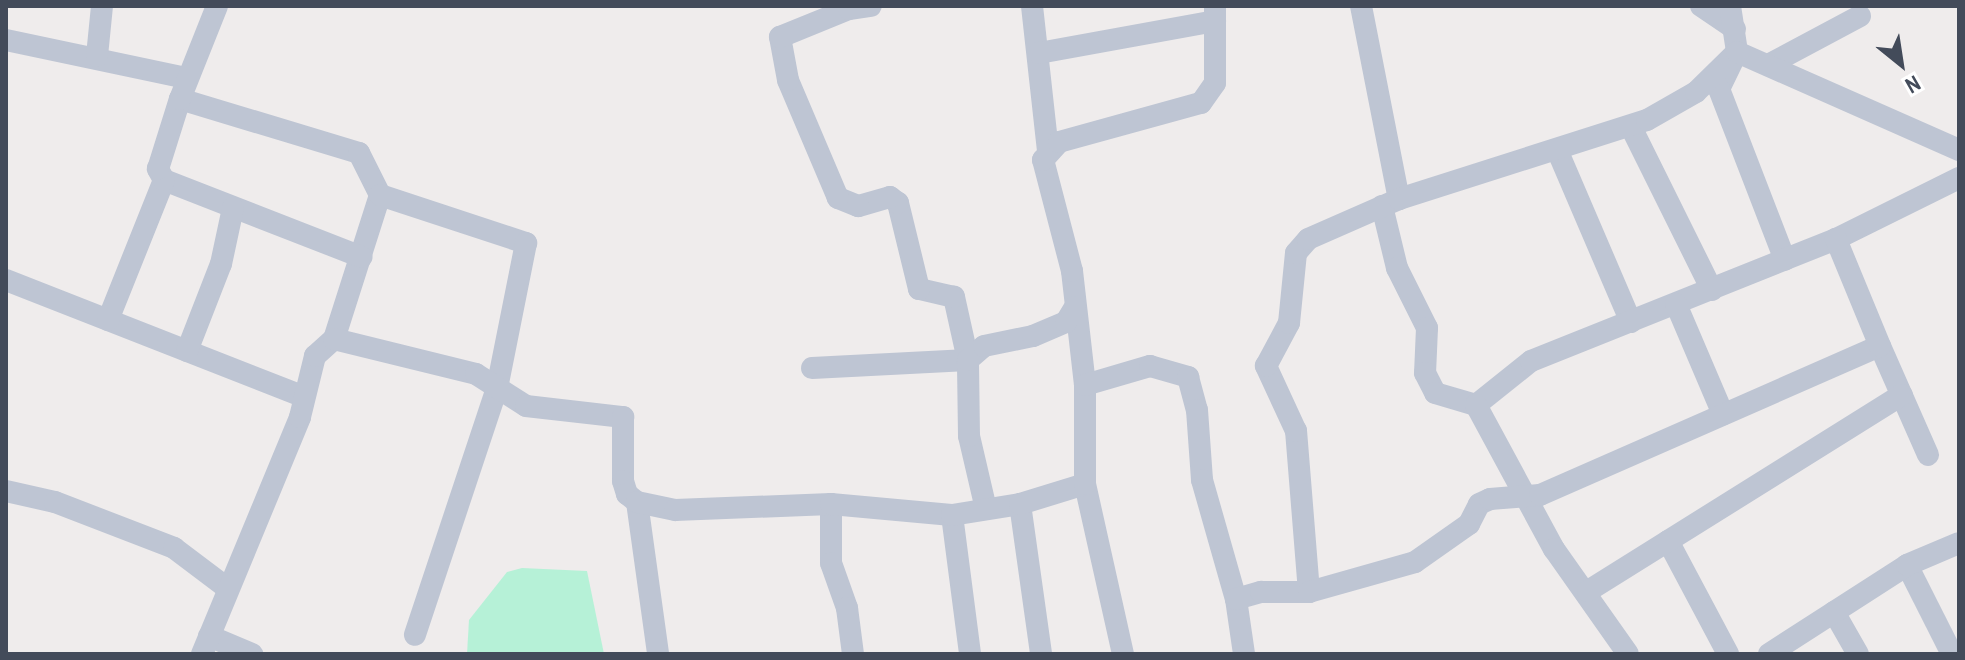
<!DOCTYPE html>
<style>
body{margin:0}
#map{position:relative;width:1965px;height:660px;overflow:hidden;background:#efecec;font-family:"Archivo Narrow",sans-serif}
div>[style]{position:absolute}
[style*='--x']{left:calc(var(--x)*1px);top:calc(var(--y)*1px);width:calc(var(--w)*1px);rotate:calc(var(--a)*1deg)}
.green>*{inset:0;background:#b6f1d7}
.minor>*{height:22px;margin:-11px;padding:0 11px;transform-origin:11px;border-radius:11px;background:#bec5d3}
span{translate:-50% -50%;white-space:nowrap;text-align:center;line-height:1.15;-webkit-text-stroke:7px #fff;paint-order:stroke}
.frame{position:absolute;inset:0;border:8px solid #434b5a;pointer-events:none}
.north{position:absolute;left:1861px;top:24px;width:80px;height:80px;-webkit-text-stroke:6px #fff;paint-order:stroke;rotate:150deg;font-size:22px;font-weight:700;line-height:32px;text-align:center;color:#434b5a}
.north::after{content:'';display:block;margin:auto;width:28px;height:36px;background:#434b5a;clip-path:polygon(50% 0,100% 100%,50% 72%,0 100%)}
</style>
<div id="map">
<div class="green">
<i style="clip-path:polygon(522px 568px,587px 571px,604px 654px,467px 654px,469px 620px,507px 572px)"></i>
</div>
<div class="minor">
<i style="--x:1032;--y:6;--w:145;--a:83.7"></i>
<i style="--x:1361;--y:6;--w:197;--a:78.9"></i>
<i style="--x:1701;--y:6;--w:41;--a:34.1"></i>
<i style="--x:1730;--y:6;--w:47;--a:81.3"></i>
<i style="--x:1737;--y:52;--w:41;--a:115.9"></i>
<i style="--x:1719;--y:89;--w:183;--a:68.9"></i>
<i style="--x:6;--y:40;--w:184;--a:11.9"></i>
<i style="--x:1039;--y:53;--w:179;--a:-10.3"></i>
<i style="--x:97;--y:56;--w:50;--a:-84.3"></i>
<i style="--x:1770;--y:64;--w:102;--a:-28.1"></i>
<i style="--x:180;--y:99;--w:187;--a:16.8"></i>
<i style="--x:359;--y:153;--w:47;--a:63.4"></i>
<i style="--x:380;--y:195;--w:151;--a:107.7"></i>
<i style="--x:1631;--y:127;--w:182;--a:63.6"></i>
<i style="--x:1558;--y:152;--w:185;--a:66.8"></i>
<i style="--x:164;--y:180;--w:212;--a:21.3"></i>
<i style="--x:380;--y:195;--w:154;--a:18.2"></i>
<i style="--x:526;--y:243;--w:148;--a:101.3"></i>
<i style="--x:497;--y:388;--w:260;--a:108.4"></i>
<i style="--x:1382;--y:206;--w:64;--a:76.4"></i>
<i style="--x:1397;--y:268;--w:67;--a:63.4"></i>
<i style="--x:1427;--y:328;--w:45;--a:92.5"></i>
<i style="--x:1425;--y:373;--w:22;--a:63"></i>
<i style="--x:1435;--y:393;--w:43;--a:16.3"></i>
<i style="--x:1476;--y:405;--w:70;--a:-38.7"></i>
<i style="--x:1531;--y:361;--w:328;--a:-21.8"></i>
<i style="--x:1836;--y:239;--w:137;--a:-26.4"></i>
<i style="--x:6;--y:280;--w:320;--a:21.4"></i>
<i style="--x:1676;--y:304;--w:120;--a:66.9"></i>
<i style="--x:108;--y:320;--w:151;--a:-68.2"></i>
<i style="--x:164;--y:180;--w:13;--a:-119"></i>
<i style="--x:158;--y:169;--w:73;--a:-72.6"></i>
<i style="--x:180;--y:99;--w:100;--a:-68.3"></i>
<i style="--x:1880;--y:346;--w:119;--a:66.2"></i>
<i style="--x:187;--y:351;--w:93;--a:-68.7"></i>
<i style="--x:221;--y:264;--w:57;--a:-77.9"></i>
<i style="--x:812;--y:368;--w:156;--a:-2.9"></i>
<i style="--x:968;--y:360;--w:65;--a:-102.5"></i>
<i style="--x:954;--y:297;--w:36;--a:-167"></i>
<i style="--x:919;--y:289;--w:89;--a:-103.7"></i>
<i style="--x:898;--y:203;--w:10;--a:-143"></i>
<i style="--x:890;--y:197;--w:33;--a:164"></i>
<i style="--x:858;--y:206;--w:22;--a:-158"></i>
<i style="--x:838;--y:198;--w:128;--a:-113"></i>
<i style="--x:788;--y:80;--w:44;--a:-100.5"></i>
<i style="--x:780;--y:37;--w:74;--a:-22.1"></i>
<i style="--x:849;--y:9;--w:22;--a:-8"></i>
<i style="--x:1085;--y:385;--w:115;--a:-96.5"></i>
<i style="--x:1072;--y:271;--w:115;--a:-104.6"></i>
<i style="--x:1043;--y:160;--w:24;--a:-48"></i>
<i style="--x:1059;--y:142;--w:147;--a:-15.4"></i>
<i style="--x:1201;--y:103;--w:24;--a:-55"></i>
<i style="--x:1215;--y:83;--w:77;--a:-90"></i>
<i style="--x:1476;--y:405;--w:164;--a:61.6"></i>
<i style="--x:1554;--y:549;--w:128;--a:54.8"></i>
<i style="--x:1085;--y:484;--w:174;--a:77.4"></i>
<i style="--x:6;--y:491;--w:50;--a:12.7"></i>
<i style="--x:55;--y:502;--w:128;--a:21.1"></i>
<i style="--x:174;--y:548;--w:66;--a:37"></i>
<i style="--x:637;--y:502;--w:153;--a:82.1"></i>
<i style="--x:831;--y:504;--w:59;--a:90"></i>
<i style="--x:831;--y:563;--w:48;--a:70.4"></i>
<i style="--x:847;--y:608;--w:46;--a:82.6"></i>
<i style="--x:1020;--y:504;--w:151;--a:82"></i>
<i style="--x:986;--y:509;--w:75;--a:-103.1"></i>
<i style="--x:969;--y:436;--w:76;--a:-90.8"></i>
<i style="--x:968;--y:360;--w:21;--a:-41"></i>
<i style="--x:984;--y:346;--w:50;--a:-11.5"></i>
<i style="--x:1033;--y:336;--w:36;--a:-23"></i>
<i style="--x:1066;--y:322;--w:17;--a:-59"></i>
<i style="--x:952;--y:515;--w:140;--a:82.6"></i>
<i style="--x:1668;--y:541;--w:128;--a:62"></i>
<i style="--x:1907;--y:565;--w:100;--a:63.2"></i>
<i style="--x:1588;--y:591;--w:370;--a:-32"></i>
<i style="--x:1309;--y:592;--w:162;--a:-94.6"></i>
<i style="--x:1296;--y:431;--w:72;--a:-114.8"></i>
<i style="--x:1266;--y:366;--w:49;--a:-61.9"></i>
<i style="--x:1289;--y:323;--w:70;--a:-84.3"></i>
<i style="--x:1296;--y:253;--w:18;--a:-49"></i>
<i style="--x:1308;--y:239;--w:99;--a:-23.7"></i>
<i style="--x:1399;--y:199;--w:260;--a:-17.7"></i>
<i style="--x:1647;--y:120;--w:56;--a:-29.7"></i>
<i style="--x:1696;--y:92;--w:57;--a:-44.3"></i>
<i style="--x:1737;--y:52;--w:243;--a:23.8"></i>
<i style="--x:1236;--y:599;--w:56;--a:81.7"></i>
<i style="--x:1834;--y:612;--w:48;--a:60.3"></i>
<i style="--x:209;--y:636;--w:47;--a:22.7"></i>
<i style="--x:202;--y:654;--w:256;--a:-67.5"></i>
<i style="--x:300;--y:417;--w:63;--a:-76.2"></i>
<i style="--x:315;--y:356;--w:25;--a:-42"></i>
<i style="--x:334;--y:339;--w:146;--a:13.8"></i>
<i style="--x:476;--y:374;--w:59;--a:32.6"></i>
<i style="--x:526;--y:406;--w:98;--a:6.5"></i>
<i style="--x:623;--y:417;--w:64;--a:90"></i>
<i style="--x:623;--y:481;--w:14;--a:73"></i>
<i style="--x:627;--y:494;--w:13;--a:39"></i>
<i style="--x:637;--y:502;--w:39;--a:12"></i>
<i style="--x:675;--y:510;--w:156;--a:-2.2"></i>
<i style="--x:831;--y:504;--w:121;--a:5.2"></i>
<i style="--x:952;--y:515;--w:69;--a:-9.2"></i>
<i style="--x:1020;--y:504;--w:68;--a:-17.1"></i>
<i style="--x:1085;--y:484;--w:99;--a:-90"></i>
<i style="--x:1085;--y:385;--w:68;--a:-16.3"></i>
<i style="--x:1150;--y:366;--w:40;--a:16"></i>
<i style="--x:1188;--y:377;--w:34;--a:75"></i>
<i style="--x:1197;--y:410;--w:70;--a:85.9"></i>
<i style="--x:1202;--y:480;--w:124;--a:74.1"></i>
<i style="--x:1236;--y:599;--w:26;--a:-16"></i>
<i style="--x:1261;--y:592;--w:48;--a:0"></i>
<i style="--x:1309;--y:592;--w:110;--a:-15.8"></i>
<i style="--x:1415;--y:562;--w:66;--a:-35.1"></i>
<i style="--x:1469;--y:524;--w:22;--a:-63"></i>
<i style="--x:1479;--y:504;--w:12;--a:-24"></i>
<i style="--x:1490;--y:499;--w:50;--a:-4.6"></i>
<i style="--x:1540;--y:495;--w:371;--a:-23.7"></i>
<i style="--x:1880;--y:346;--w:116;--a:-112.4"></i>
<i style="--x:1769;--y:654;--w:164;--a:-32.8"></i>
<i style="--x:1907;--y:565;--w:56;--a:-22.9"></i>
</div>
<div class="frame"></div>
<div class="north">N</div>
</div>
